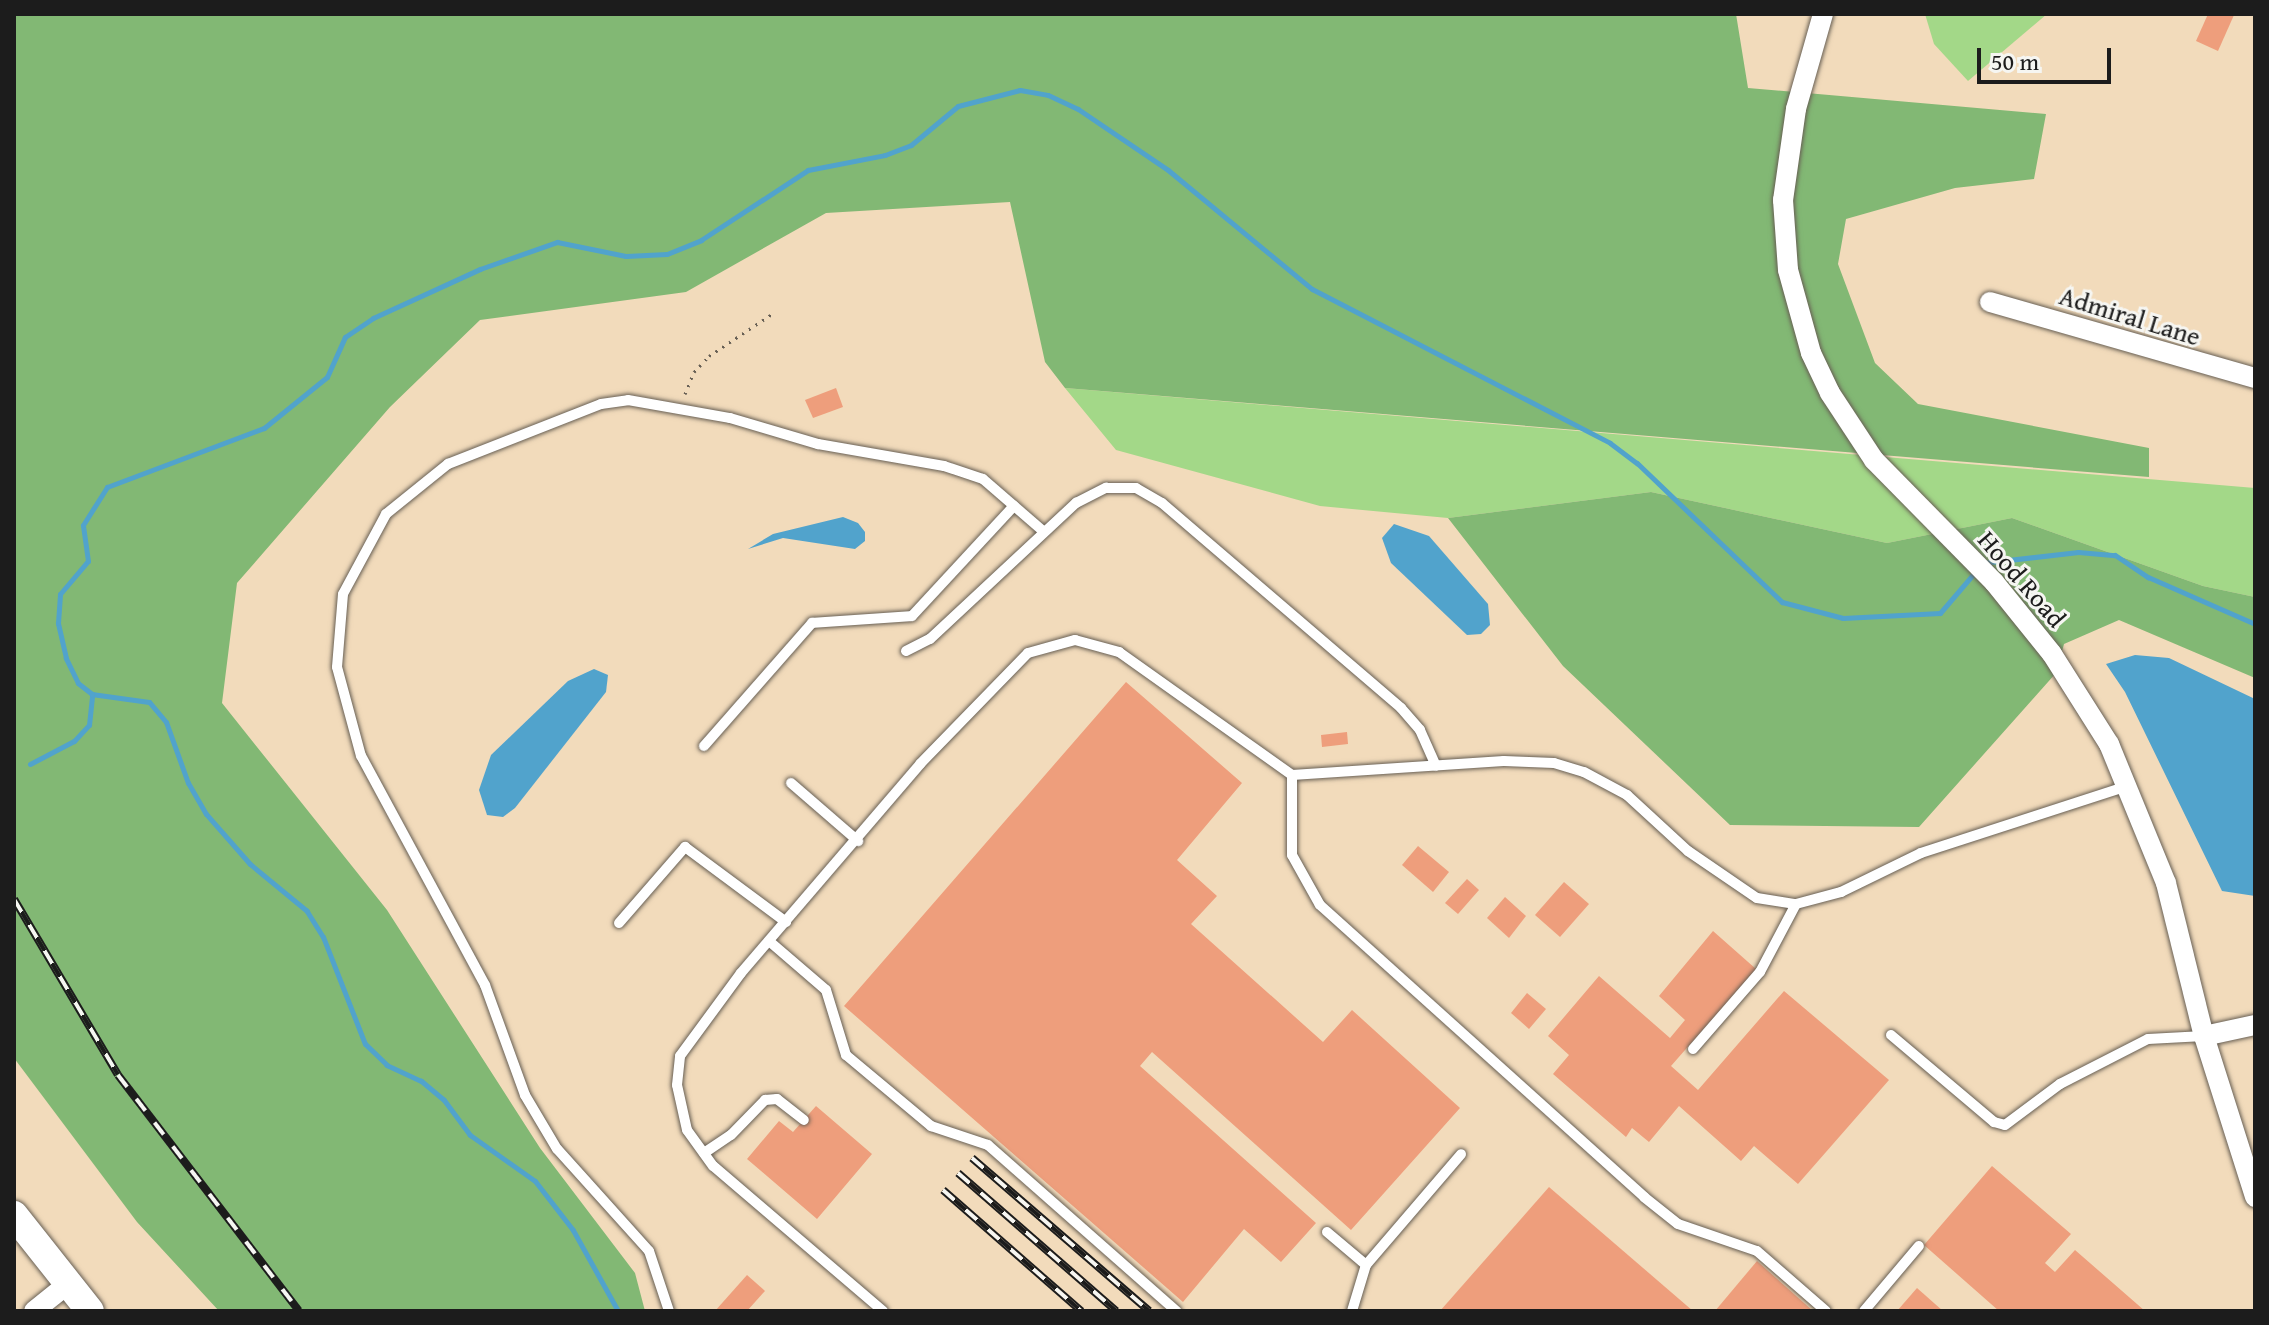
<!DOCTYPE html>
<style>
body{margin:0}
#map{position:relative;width:2269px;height:1325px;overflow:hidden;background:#f2dbbb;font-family:"Gentium Book Plus",serif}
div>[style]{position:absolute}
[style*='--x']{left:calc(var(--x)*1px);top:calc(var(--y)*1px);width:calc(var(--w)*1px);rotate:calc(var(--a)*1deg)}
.green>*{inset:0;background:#a3d888}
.forest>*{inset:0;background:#82b874}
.water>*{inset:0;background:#51a3cc}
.stream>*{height:5px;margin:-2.5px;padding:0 2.5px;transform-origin:2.5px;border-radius:2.5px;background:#51a3cc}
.building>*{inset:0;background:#ee9e7c}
.path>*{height:3px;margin-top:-1.5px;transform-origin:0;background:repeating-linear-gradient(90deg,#675f54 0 2px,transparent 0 8px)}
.roads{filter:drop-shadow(0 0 2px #675f54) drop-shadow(0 0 2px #675f54)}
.service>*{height:10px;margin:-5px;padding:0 5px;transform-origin:5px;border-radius:5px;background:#fff}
.minor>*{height:20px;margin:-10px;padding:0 10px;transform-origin:10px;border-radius:10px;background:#fff}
.secondary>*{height:28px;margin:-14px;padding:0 14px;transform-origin:14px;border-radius:14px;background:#fff}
.rail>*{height:8px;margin-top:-4px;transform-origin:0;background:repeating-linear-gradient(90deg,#f6f6f2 0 15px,#1c1c1c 0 30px);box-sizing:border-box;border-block:2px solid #1c1c1c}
span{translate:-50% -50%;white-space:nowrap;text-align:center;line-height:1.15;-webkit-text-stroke:6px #f6f6f2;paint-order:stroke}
.street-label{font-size:26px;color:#1c1c1c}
.frame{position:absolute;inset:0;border:16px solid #1c1c1c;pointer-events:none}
.scale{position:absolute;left:1977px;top:48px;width:134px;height:36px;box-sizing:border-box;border:4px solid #1c1c1c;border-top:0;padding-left:10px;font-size:24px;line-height:28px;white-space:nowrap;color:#1c1c1c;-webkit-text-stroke:6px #f6f6f2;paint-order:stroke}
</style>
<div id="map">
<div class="green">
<i style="clip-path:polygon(1925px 14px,2047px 14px,1968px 81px,1934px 44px)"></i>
<i style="clip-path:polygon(1065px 388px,2255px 488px,2255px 597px,2203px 586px,2012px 518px,1887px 543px,1651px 492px,1448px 518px,1320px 506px,1116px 450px)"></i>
</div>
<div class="forest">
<i style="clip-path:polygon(14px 14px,1736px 14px,1748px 88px,2046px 114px,2034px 179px,1955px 188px,1846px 219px,1838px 264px,1875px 363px,1918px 404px,2149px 448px,2149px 477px,1065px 388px,1045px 362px,1010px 202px,826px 213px,686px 292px,480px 320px,390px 407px,237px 583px,222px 703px,387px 910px,540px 1148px,635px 1273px,645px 1311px,219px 1311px,137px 1222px,14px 1058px)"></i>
<i style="clip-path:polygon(1651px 492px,1887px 543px,2012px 518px,2203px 586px,2255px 597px,2255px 678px,2119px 620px,2064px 644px,2056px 673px,1919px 827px,1730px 825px,1563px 666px,1448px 518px)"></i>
</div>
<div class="water">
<i style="clip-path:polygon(843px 517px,858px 523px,865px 532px,865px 541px,855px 549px,783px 538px,748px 549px,773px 534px)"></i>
<i style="clip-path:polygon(1394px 524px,1429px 536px,1488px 604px,1490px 625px,1481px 634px,1467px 635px,1391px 563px,1382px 538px)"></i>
<i style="clip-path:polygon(2135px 655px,2169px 658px,2255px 699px,2255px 896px,2222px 891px,2125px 692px,2106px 664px)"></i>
<i style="clip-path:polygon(594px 669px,608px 675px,606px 692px,515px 808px,503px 817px,487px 815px,479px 790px,491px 755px,568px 681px)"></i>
</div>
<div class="stream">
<i style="--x:1982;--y:563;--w:97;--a:-6.5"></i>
<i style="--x:2078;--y:552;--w:37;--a:5"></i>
<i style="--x:2115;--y:555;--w:40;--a:34"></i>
<i style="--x:2148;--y:577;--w:117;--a:23.7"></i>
<i style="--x:30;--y:764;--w:50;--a:-27.6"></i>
<i style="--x:74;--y:741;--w:22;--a:-47"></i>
<i style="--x:89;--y:725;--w:31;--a:-84"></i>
<i style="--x:618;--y:1311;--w:93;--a:-119.1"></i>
<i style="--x:573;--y:1230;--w:62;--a:-127.8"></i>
<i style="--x:535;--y:1181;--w:80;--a:-144.7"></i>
<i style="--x:470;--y:1135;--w:44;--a:-126.6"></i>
<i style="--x:444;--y:1100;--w:30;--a:-140"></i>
<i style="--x:421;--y:1081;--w:38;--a:-155"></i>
<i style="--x:387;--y:1065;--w:30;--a:-136"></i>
<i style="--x:365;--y:1044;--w:115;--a:-111.4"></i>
<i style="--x:323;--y:937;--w:31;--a:-122"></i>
<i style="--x:307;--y:911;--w:74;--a:-140.5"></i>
<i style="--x:250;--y:864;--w:67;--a:-131.3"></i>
<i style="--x:206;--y:814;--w:36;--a:-120"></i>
<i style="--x:188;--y:783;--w:65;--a:-109.8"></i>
<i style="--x:166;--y:722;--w:26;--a:-130"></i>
<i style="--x:149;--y:702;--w:58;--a:-172"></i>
<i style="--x:92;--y:694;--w:18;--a:-142"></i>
<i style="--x:78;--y:683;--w:28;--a:-116"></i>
<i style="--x:66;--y:658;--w:36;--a:-103"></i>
<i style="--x:58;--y:623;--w:29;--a:-86"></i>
<i style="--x:60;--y:594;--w:43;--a:-49.7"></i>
<i style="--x:88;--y:561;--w:36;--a:-98"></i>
<i style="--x:83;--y:525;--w:45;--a:-57.7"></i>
<i style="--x:107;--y:487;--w:168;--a:-20.6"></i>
<i style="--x:264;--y:428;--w:81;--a:-39"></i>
<i style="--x:327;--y:377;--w:44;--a:-65.8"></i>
<i style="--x:345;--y:337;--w:34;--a:-34"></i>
<i style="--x:373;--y:318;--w:118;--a:-24.6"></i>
<i style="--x:480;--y:269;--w:82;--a:-19.3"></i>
<i style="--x:557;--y:242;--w:70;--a:11.5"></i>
<i style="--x:626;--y:256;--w:41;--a:-2.8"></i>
<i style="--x:667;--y:254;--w:37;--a:-22"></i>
<i style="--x:701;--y:240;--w:128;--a:-33.2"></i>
<i style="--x:808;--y:170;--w:78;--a:-11"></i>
<i style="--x:885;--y:155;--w:28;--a:-21"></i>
<i style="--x:911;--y:145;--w:61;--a:-39.7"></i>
<i style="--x:958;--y:106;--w:64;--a:-14.5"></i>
<i style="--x:1020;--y:90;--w:28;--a:10"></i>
<i style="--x:1048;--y:95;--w:33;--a:25"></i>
<i style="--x:1078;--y:109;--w:109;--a:34.1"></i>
<i style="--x:1168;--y:170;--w:187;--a:39.6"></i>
<i style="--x:1312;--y:289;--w:335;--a:27.3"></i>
<i style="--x:1610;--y:443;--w:34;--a:37"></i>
<i style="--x:1637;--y:463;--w:201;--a:43.8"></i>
<i style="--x:1782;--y:602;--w:63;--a:14.7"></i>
<i style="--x:1843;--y:618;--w:97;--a:-3"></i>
<i style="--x:1940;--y:613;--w:55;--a:-49.4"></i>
</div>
<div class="building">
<i style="clip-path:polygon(2208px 14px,2234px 15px,2218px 51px,2196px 41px)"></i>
<i style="clip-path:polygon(836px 388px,843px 407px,813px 418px,805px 400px)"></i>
<i style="clip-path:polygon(1126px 682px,1242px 783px,1177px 860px,1217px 896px,1191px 924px,1323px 1042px,1352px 1010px,1460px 1108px,1351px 1230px,1152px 1052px,1140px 1066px,1316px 1223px,1281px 1262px,1244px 1229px,1183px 1302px,844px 1006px)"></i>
<i style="clip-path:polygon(1347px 732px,1348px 744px,1322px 747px,1321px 735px)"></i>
<i style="clip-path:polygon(1418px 846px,1449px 872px,1433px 892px,1402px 865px)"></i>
<i style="clip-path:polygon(1467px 879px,1479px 890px,1458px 914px,1445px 903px)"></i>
<i style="clip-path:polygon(1564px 882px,1589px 904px,1560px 937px,1535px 915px)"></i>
<i style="clip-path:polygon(1505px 897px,1526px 916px,1509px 938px,1487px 918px)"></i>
<i style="clip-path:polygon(1713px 931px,1756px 969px,1671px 1066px,1698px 1090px,1784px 991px,1889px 1080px,1798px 1184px,1754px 1146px,1741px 1161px,1679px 1106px,1649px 1142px,1632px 1128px,1626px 1137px,1553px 1074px,1569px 1055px,1548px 1036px,1599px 976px,1670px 1038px,1685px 1020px,1659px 996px)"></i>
<i style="clip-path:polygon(1527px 993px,1546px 1009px,1529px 1029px,1511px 1013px)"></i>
<i style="clip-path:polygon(816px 1106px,872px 1154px,817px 1219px,747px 1159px,779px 1121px,793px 1132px)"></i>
<i style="clip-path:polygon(1992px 1166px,2071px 1234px,2045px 1263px,2055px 1272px,2075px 1250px,2145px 1311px,1999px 1311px,1924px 1245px)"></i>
<i style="clip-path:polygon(1549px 1187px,1693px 1311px,1440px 1311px)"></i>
<i style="clip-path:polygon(1757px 1261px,1813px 1311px,1715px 1311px)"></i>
<i style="clip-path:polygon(747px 1275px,765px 1291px,747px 1311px,715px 1311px)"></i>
<i style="clip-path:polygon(1917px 1288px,1943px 1311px,1897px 1311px)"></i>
</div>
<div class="path">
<i style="--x:685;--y:394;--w:24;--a:-68"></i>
<i style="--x:694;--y:372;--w:22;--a:-47"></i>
<i style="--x:709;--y:356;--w:79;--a:-33.7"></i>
</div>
<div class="roads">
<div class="service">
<i style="--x:906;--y:651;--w:27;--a:-27"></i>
<i style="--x:930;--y:639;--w:200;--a:-43"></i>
<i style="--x:1076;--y:503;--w:34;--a:-27"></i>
<i style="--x:1106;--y:488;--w:30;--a:0"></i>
<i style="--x:1136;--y:488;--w:30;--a:30"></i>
<i style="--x:1162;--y:503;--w:315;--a:40.6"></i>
<i style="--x:1401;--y:708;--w:29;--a:49"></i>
<i style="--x:1420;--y:730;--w:39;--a:66"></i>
<i style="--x:704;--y:746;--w:164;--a:-48.7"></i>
<i style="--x:812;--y:623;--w:100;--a:-4"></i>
<i style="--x:912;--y:616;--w:150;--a:-47.2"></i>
<i style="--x:1292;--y:775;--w:80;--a:90"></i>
<i style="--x:1292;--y:855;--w:57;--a:60.8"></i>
<i style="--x:1320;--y:905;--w:436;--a:42"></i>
<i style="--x:1644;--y:1197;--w:43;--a:38.5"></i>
<i style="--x:1678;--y:1224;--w:83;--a:18.9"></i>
<i style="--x:1757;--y:1251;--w:91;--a:41"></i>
<i style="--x:791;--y:783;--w:89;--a:40.9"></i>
<i style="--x:619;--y:923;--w:101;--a:-49"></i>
<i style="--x:685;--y:847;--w:126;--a:36.6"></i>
<i style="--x:769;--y:941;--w:75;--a:40.7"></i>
<i style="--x:826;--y:990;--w:68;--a:72.9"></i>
<i style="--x:846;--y:1055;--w:111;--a:39.9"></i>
<i style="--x:931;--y:1126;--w:60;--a:18.4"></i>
<i style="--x:988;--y:1145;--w:251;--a:41.4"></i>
<i style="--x:1891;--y:1035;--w:135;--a:40.2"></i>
<i style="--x:1994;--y:1122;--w:11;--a:15"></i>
<i style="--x:2005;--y:1125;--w:69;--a:-36.7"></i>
<i style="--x:2060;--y:1084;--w:99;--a:-27.1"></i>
<i style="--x:2148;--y:1039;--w:56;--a:-3.1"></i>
<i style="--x:1693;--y:1049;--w:102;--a:-49"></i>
<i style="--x:1760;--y:972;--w:77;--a:-62.1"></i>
<i style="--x:704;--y:1153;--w:32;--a:-34"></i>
<i style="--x:731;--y:1135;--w:49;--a:-45.8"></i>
<i style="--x:765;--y:1100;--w:12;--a:-5"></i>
<i style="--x:777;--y:1099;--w:34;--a:38"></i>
<i style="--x:1327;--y:1232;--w:51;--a:40.2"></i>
<i style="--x:669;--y:1311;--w:63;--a:-108.4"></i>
<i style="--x:649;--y:1251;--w:137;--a:-132"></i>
<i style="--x:557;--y:1149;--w:63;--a:-120.7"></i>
<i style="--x:525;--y:1095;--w:117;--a:-110"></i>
<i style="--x:485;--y:985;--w:260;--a:-118.4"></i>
<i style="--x:361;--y:756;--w:92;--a:-105.1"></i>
<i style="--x:337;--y:667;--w:73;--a:-85.3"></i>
<i style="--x:343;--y:594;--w:91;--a:-61.7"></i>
<i style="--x:386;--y:514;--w:80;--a:-38.9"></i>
<i style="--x:448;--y:464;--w:164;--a:-21.4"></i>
<i style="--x:601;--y:404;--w:27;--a:-8"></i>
<i style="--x:628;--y:400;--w:104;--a:10"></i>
<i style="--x:730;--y:418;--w:92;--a:16.5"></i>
<i style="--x:818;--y:444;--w:128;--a:9.9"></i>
<i style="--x:944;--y:466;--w:41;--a:18.4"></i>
<i style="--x:983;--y:479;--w:79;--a:40.9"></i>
<i style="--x:883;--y:1311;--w:223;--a:-139.5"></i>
<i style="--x:713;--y:1166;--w:44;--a:-125.8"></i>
<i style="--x:687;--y:1130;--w:46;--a:-102.5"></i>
<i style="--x:677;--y:1085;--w:29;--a:-84"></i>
<i style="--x:680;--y:1056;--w:103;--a:-53.7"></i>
<i style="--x:741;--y:973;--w:275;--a:-49.4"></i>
<i style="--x:920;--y:764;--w:155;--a:-45.8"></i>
<i style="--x:1028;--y:653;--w:49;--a:-15.5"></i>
<i style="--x:1075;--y:640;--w:46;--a:15.3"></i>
<i style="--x:1119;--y:652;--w:212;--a:35.4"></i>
<i style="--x:1292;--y:775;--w:212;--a:-3.8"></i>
<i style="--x:1504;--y:761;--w:50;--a:2.3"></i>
<i style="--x:1554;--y:763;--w:31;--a:17"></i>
<i style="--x:1584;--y:772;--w:49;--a:28.1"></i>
<i style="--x:1627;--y:795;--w:83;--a:42.6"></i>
<i style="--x:1688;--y:851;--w:83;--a:34.3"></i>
<i style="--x:1757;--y:898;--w:39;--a:9"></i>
<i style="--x:1796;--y:904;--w:47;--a:-14.9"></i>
<i style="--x:1841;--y:892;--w:89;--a:-26"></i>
<i style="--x:1921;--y:853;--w:217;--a:-18"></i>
<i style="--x:1352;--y:1311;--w:48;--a:-73.1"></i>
<i style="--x:1366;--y:1265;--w:146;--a:-49.4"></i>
<i style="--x:1864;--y:1311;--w:85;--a:-49.8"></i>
</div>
<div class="minor">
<i style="--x:1823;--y:14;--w:99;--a:105.9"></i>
<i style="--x:1796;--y:109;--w:92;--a:98.1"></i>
<i style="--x:1783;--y:200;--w:70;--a:85.9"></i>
<i style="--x:1788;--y:270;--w:86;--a:74.5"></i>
<i style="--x:1811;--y:353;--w:44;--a:64.6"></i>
<i style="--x:1830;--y:393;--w:80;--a:56.7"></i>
<i style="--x:1874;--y:460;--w:171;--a:45.5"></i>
<i style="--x:1994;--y:582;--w:92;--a:51.1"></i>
<i style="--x:2052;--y:654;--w:107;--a:57.7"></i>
<i style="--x:2109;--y:744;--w:150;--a:67.7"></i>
<i style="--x:2166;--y:883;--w:158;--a:76.1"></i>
<i style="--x:2204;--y:1036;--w:169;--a:72.4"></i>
<i style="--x:1990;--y:302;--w:276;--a:16"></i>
<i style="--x:2204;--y:1036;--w:52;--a:-12.2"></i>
<i style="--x:34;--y:1311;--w:45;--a:-38.7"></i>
</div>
<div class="secondary">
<i style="--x:14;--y:1215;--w:122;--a:51.6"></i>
</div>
</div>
<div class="rail">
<i style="--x:14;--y:899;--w:204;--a:59.4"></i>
<i style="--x:118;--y:1075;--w:297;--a:52.5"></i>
<i style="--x:972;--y:1158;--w:234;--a:40.8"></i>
<i style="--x:958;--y:1173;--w:210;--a:41.1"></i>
<i style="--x:943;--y:1190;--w:184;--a:41.2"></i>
</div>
<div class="street-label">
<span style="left:2130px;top:316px;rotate:17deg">Admiral Lane</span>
<span style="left:2022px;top:579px;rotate:49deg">Hood Road</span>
</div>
<div class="frame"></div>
<div class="scale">50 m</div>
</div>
